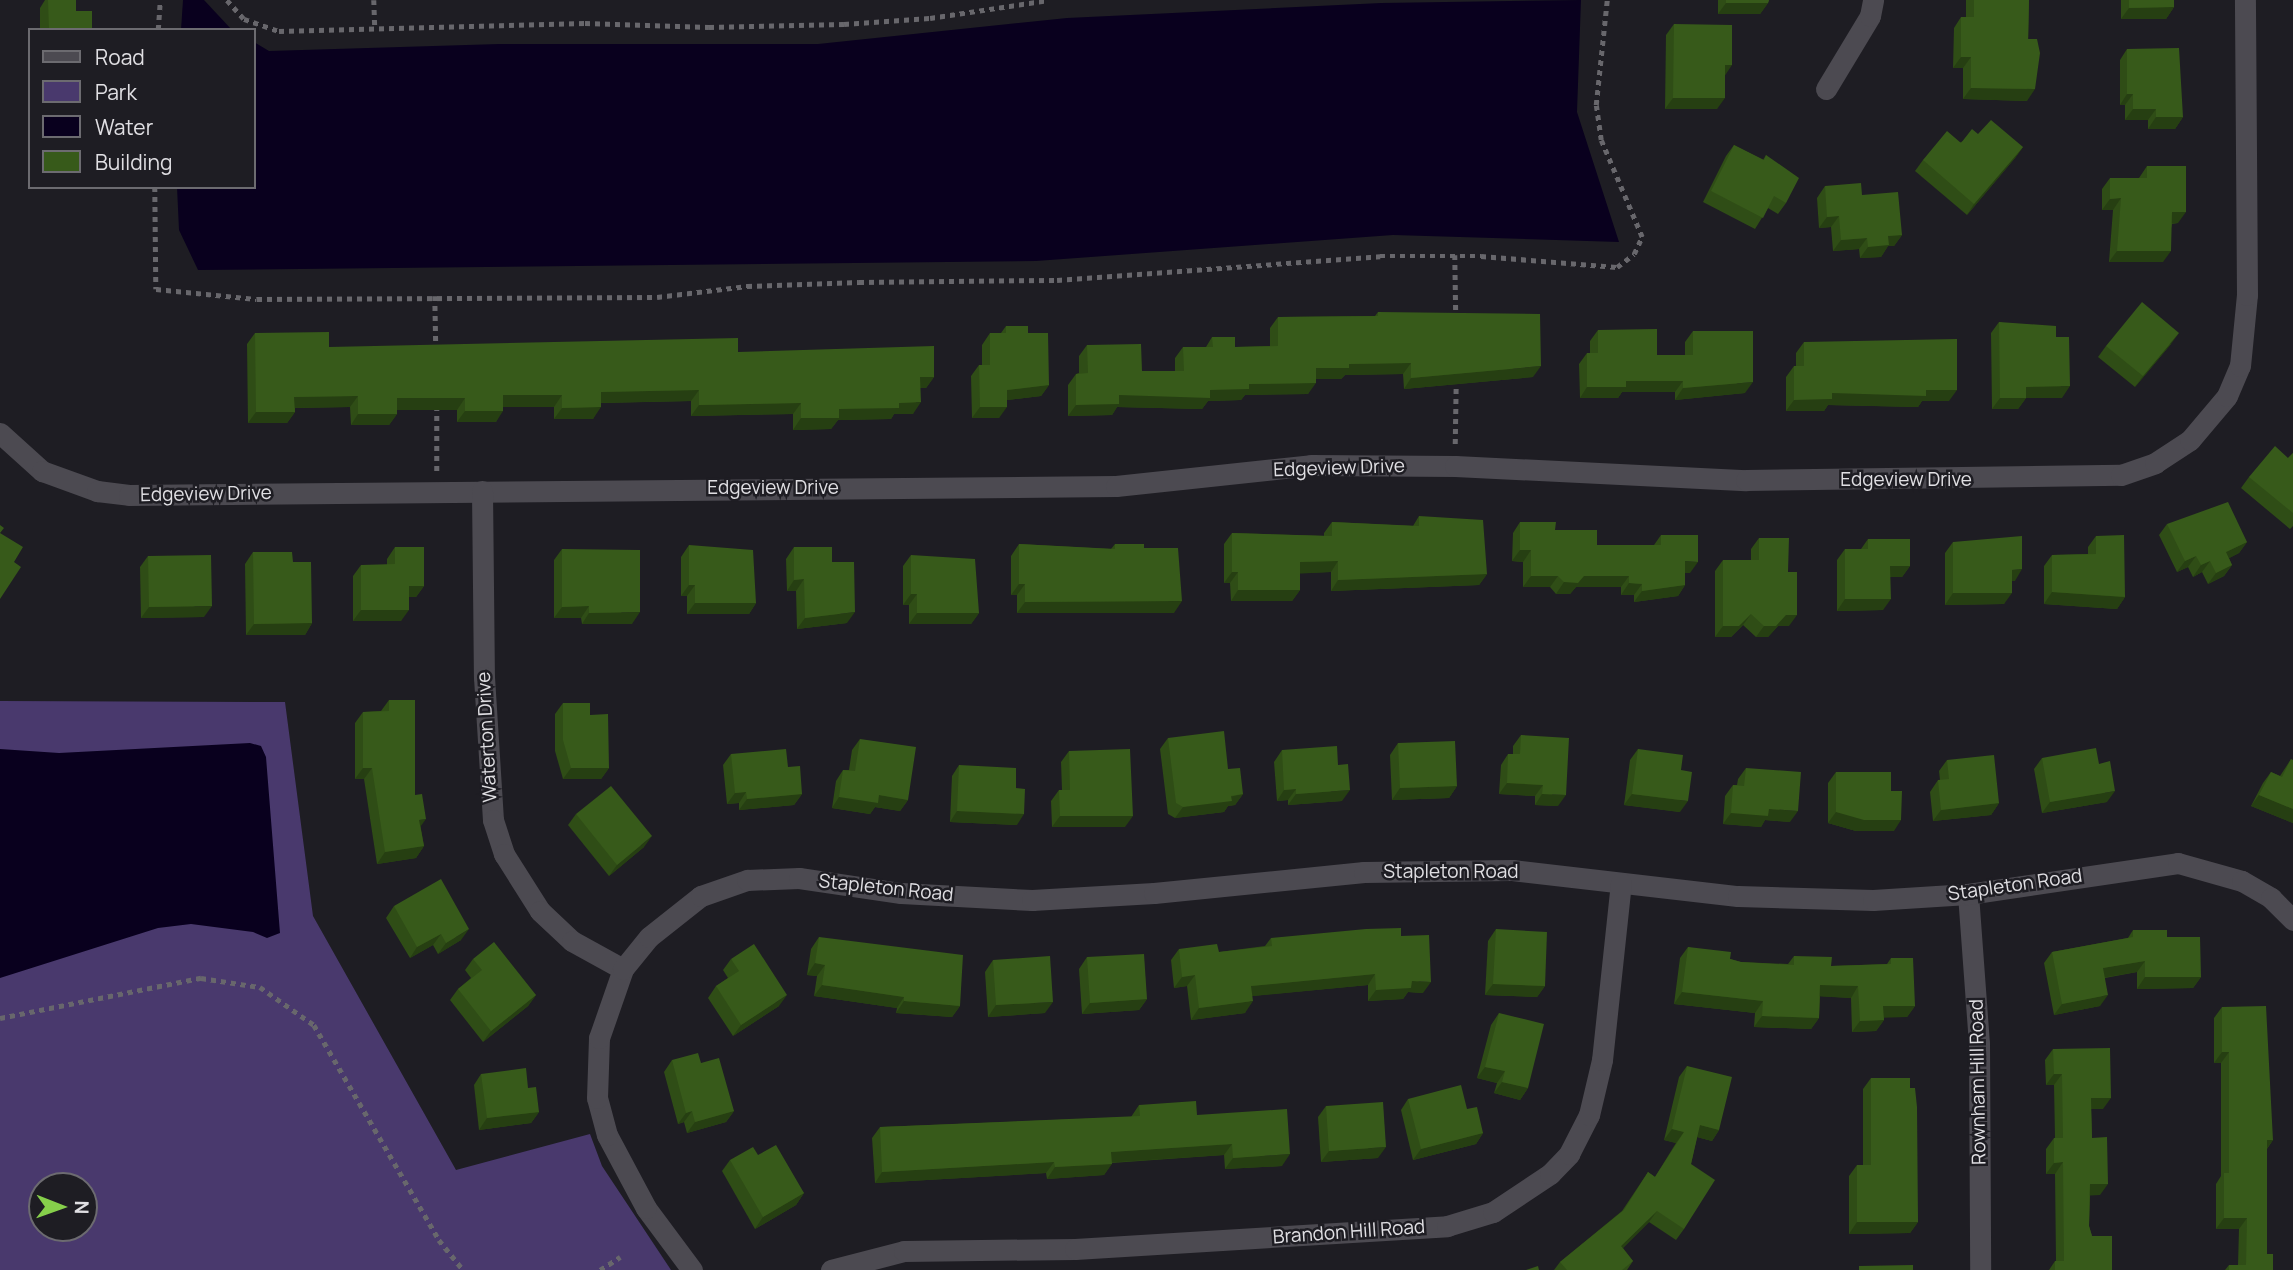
<!DOCTYPE html>
<style>
body{margin:0}
#map{position:relative;width:2293px;height:1270px;overflow:hidden;background:#1e1d23;font-family:Manrope,sans-serif}
div>[style]{position:absolute}
[style*='--x']{left:calc(var(--x)*1px);top:calc(var(--y)*1px);width:calc(var(--w)*1px);rotate:calc(var(--a)*1deg)}
.green>*{inset:0;background:#49396d}
.water>*{inset:0;background:#09001e}
.path>*{height:4.5px;margin-top:-2.25px;transform-origin:0;background:repeating-linear-gradient(90deg,#68676c 0 5px,transparent 0 10px)}
.minor>*{height:21px;margin:-10.5px;padding:0 10.5px;transform-origin:10.5px;border-radius:10.5px;background:#4c4a51}
.wall>*{inset:0;background:#2f4d16}
.shaded-wall>*{inset:0;background:#263f12}
.building>*{inset:0;background:#375a1a}
span{translate:-50% -50%;white-space:nowrap;text-align:center;line-height:1.15;-webkit-text-stroke:5px #1e1d23;paint-order:stroke}
.street-label{font-size:19px;color:#e0dfe3}
.legend{position:absolute;left:28px;top:28px;width:228px;height:161px;box-sizing:border-box;background:#1e1d23;border:2px solid #6c6b70;margin:0;padding:9px 12px;list-style:none;font-size:21px;color:#e0dfe3}
.legend li{display:flex;align-items:center;gap:14px;height:35px}
.legend b{width:35px;border:2px solid #6c6b70}
.north{position:absolute;left:28px;top:1172px;width:70px;height:70px;box-sizing:border-box;background:#1e1d23;border:2px solid #6c6b70;border-radius:50%;rotate:91deg;font-size:19px;font-weight:700;line-height:28px;text-align:center;color:#e0dfe3}
.north::after{content:'';display:block;margin:auto;width:24px;height:32px;background:#86cf4b;clip-path:polygon(50% 0,100% 100%,50% 72%,0 100%)}
</style>
<div id="map">
<div class="green">
<i style="clip-path:polygon(evenodd,0 701px,285px 702px,313px 916px,456px 1170px,590px 1134px,602px 1166px,671px 1270px,0 1270px,0 701px,42px 1186px,84px 1186px,84px 1228px,42px 1228px,42px 1186px)"></i>
</div>
<div class="water">
<i style="clip-path:polygon(183px 0,204px 0,232px 30px,181px 30px)"></i>
<i style="clip-path:polygon(1581px 0,1577px 112px,1619px 242px,1393px 235px,1036px 261px,198px 270px,179px 230px,177px 187px,254px 187px,254px 42px,269px 51px,499px 44px,818px 44px,1067px 18px,1381px 3px)"></i>
<i style="clip-path:polygon(250px 743px,261px 746px,266px 757px,280px 933px,267px 938px,253px 932px,191px 924px,158px 928px,0 978px,0 749px,59px 753px)"></i>
</div>
<div class="path">
<i style="--x:227;--y:0;--w:25;--a:48"></i>
<i style="--x:244;--y:19;--w:37;--a:19"></i>
<i style="--x:279;--y:31;--w:306;--a:-1.5"></i>
<i style="--x:585;--y:23;--w:124;--a:1.8"></i>
<i style="--x:709;--y:27;--w:135;--a:-1.3"></i>
<i style="--x:844;--y:24;--w:86;--a:-4"></i>
<i style="--x:930;--y:18;--w:120;--a:-8.6"></i>
<i style="--x:374;--y:0;--w:28;--a:88"></i>
<i style="--x:158;--y:30;--w:30;--a:-86"></i>
<i style="--x:155;--y:187;--w:102;--a:89.4"></i>
<i style="--x:156;--y:289;--w:101;--a:5.7"></i>
<i style="--x:257;--y:299;--w:400;--a:-0.3"></i>
<i style="--x:657;--y:297;--w:91;--a:-7"></i>
<i style="--x:747;--y:286;--w:112;--a:-2"></i>
<i style="--x:859;--y:282;--w:198;--a:-0.6"></i>
<i style="--x:1057;--y:280;--w:324;--a:-4.2"></i>
<i style="--x:1380;--y:256;--w:101;--a:0"></i>
<i style="--x:1481;--y:256;--w:136;--a:4.6"></i>
<i style="--x:1617;--y:267;--w:21;--a:-37"></i>
<i style="--x:1634;--y:254;--w:19;--a:-65"></i>
<i style="--x:1642;--y:237;--w:105;--a:-112.9"></i>
<i style="--x:1601;--y:140;--w:35;--a:-98"></i>
<i style="--x:1596;--y:105;--w:106;--a:-84"></i>
<i style="--x:1455;--y:255;--w:63;--a:89.1"></i>
<i style="--x:435;--y:296;--w:52;--a:88.9"></i>
<i style="--x:437;--y:406;--w:65;--a:90"></i>
<i style="--x:1455;--y:444;--w:65;--a:-89.1"></i>
<i style="--x:0;--y:1018;--w:205;--a:-11.3"></i>
<i style="--x:201;--y:978;--w:60;--a:8.7"></i>
<i style="--x:260;--y:987;--w:66;--a:35.1"></i>
<i style="--x:314;--y:1025;--w:249;--a:59.8"></i>
<i style="--x:439;--y:1240;--w:38;--a:51"></i>
<i style="--x:600;--y:1270;--w:24;--a:-33"></i>
</div>
<div class="minor">
<i style="--x:1826;--y:89;--w:85;--a:-58.9"></i>
<i style="--x:1870;--y:16;--w:16;--a:-79"></i>
<i style="--x:0;--y:433;--w:57;--a:42.1"></i>
<i style="--x:42;--y:471;--w:59;--a:20"></i>
<i style="--x:97;--y:491;--w:32;--a:7"></i>
<i style="--x:129;--y:495;--w:987;--a:-0.52"></i>
<i style="--x:1116;--y:486;--w:196;--a:-6.1"></i>
<i style="--x:1311;--y:465;--w:144;--a:0.4"></i>
<i style="--x:1455;--y:466;--w:291;--a:2.8"></i>
<i style="--x:1746;--y:480;--w:375;--a:-0.8"></i>
<i style="--x:2121;--y:475;--w:36;--a:-19"></i>
<i style="--x:2155;--y:463;--w:42;--a:-33.3"></i>
<i style="--x:2190;--y:440;--w:57;--a:-49.9"></i>
<i style="--x:2227;--y:396;--w:33;--a:-67"></i>
<i style="--x:2240;--y:366;--w:71;--a:-84.4"></i>
<i style="--x:2247;--y:295;--w:295;--a:-90.4"></i>
<i style="--x:482;--y:491;--w:186;--a:89.4"></i>
<i style="--x:484;--y:677;--w:143;--a:86.4"></i>
<i style="--x:493;--y:820;--w:36;--a:72"></i>
<i style="--x:504;--y:854;--w:67;--a:57.7"></i>
<i style="--x:540;--y:911;--w:44;--a:43.2"></i>
<i style="--x:572;--y:941;--w:58;--a:28.8"></i>
<i style="--x:1968;--y:894;--w:149;--a:85.8"></i>
<i style="--x:1979;--y:1043;--w:227;--a:89.7"></i>
<i style="--x:692;--y:1270;--w:77;--a:-126.6"></i>
<i style="--x:646;--y:1208;--w:83;--a:-118.1"></i>
<i style="--x:607;--y:1135;--w:38;--a:-105"></i>
<i style="--x:597;--y:1098;--w:60;--a:-88.1"></i>
<i style="--x:599;--y:1038;--w:73;--a:-70.8"></i>
<i style="--x:623;--y:969;--w:41;--a:-50.9"></i>
<i style="--x:649;--y:937;--w:66;--a:-38.3"></i>
<i style="--x:701;--y:896;--w:49;--a:-19.2"></i>
<i style="--x:747;--y:880;--w:52;--a:-2.2"></i>
<i style="--x:799;--y:878;--w:103;--a:8.4"></i>
<i style="--x:901;--y:893;--w:131;--a:3.1"></i>
<i style="--x:1032;--y:900;--w:122;--a:-3.3"></i>
<i style="--x:1154;--y:893;--w:211;--a:-5.7"></i>
<i style="--x:1364;--y:872;--w:148;--a:-0.8"></i>
<i style="--x:1512;--y:870;--w:227;--a:6.6"></i>
<i style="--x:1738;--y:896;--w:135;--a:1.7"></i>
<i style="--x:1873;--y:900;--w:95;--a:-3.6"></i>
<i style="--x:1968;--y:894;--w:212;--a:-8.4"></i>
<i style="--x:2178;--y:863;--w:66;--a:15.7"></i>
<i style="--x:2242;--y:881;--w:34;--a:30"></i>
<i style="--x:2271;--y:898;--w:31;--a:45"></i>
<i style="--x:831;--y:1270;--w:75;--a:-14.6"></i>
<i style="--x:904;--y:1251;--w:171;--a:-0.7"></i>
<i style="--x:1075;--y:1249;--w:373;--a:-3.5"></i>
<i style="--x:1447;--y:1226;--w:48;--a:-16.9"></i>
<i style="--x:1493;--y:1212;--w:69;--a:-33.7"></i>
<i style="--x:1550;--y:1174;--w:28;--a:-46"></i>
<i style="--x:1569;--y:1154;--w:44;--a:-62.9"></i>
<i style="--x:1589;--y:1115;--w:57;--a:-76.7"></i>
<i style="--x:1602;--y:1060;--w:178;--a:-83.9"></i>
</div>
<div class="wall">
<i style="clip-path:polygon(45px 0,76px 0,76px 11px,92px 30px,40px 30px,40px 8px)"></i>
<i style="clip-path:polygon(1718px 0,1769px 0,1768px 3px,1760px 14px,1718px 14px)"></i>
<i style="clip-path:polygon(1966px 0,2033px 0,2029px 0,2027px 101px,1963px 99px,1963px 68px,1953px 68px,1954px 28px,1961px 17px,1966px 17px)"></i>
<i style="clip-path:polygon(2121px 0,2174px 0,2174px 7px,2166px 19px,2121px 19px)"></i>
<i style="clip-path:polygon(1674px 24px,1725px 76px,1717px 109px,1665px 109px,1666px 35px)"></i>
<i style="clip-path:polygon(2127px 49px,2183px 117px,2175px 129px,2148px 129px,2148px 120px,2125px 120px,2125px 105px,2120px 105px,2120px 60px)"></i>
<i style="clip-path:polygon(1978px 134px,2023px 147px,2015px 158px,1967px 215px,1915px 171px,1923px 160px)"></i>
<i style="clip-path:polygon(1734px 145px,1763px 160px,1766px 155px,1786px 203px,1778px 214px,1768px 208px,1755px 229px,1703px 202px,1726px 156px)"></i>
<i style="clip-path:polygon(2147px 166px,2178px 223px,2172px 224px,2163px 262px,2109px 262px,2113px 210px,2102px 210px,2102px 189px,2110px 178px,2139px 178px)"></i>
<i style="clip-path:polygon(1825px 186px,1862px 195px,1902px 235px,1894px 246px,1888px 246px,1881px 257px,1860px 258px,1859px 249px,1833px 251px,1831px 227px,1819px 228px,1817px 198px)"></i>
<i style="clip-path:polygon(1378px 312px,1533px 377px,1404px 389px,1403px 374px,1345px 375px,1341px 379px,1316px 379px,1308px 394px,1245px 395px,1241px 400px,1208px 401px,1202px 409px,1117px 407px,1112px 415px,1068px 416px,1068px 385px,1076px 374px,1079px 373px,1079px 356px,1087px 345px,1142px 371px,1175px 371px,1175px 358px,1183px 347px,1206px 347px,1212px 337px,1235px 347px,1270px 346px,1270px 328px,1278px 317px,1375px 316px)"></i>
<i style="clip-path:polygon(1999px 322px,2056px 337px,2062px 398px,2026px 398px,2018px 409px,1992px 409px,1991px 333px)"></i>
<i style="clip-path:polygon(1006px 326px,1028px 333px,1049px 385px,1041px 396px,1007px 400px,999px 418px,972px 418px,971px 376px,979px 365px,982px 365px,982px 345px,990px 333px,1001px 333px)"></i>
<i style="clip-path:polygon(1598px 330px,1657px 355px,1685px 355px,1685px 342px,1693px 331px,1745px 393px,1675px 400px,1675px 392px,1622px 392px,1618px 398px,1580px 398px,1579px 364px,1587px 353px,1590px 353px,1590px 341px)"></i>
<i style="clip-path:polygon(255px 333px,329px 347px,738px 352px,934px 377px,926px 388px,920px 388px,913px 414px,894px 414px,891px 419px,838px 420px,831px 429px,793px 430px,793px 414px,691px 416px,691px 401px,601px 403px,593px 419px,554px 419px,554px 407px,503px 407px,496px 422px,457px 422px,457px 410px,397px 410px,397px 414px,389px 425px,351px 425px,350px 407px,295px 408px,295px 412px,287px 423px,248px 423px,247px 344px)"></i>
<i style="clip-path:polygon(1804px 342px,1949px 401px,1922px 401px,1918px 407px,1828px 405px,1824px 411px,1786px 411px,1786px 377px,1794px 366px,1796px 366px,1796px 353px)"></i>
<i style="clip-path:polygon(2171px 344px,2135px 387px,2098px 357px,2106px 346px)"></i>
<i style="clip-path:polygon(2293px 453px,2293px 526px,2290px 529px,2241px 488px,2249px 477px,2288px 458px)"></i>
<i style="clip-path:polygon(1419px 516px,1487px 574px,1479px 585px,1331px 591px,1331px 572px,1300px 573px,1300px 590px,1292px 601px,1231px 601px,1230px 583px,1224px 583px,1224px 544px,1232px 533px,1324px 536px,1324px 533px,1332px 522px,1413px 526px)"></i>
<i style="clip-path:polygon(1520px 522px,1555px 530px,1597px 545px,1654px 545px,1661px 535px,1690px 573px,1685px 573px,1685px 585px,1678px 596px,1634px 602px,1634px 595px,1621px 595px,1621px 587px,1576px 587px,1570px 594px,1556px 594px,1550px 587px,1523px 587px,1523px 562px,1512px 561px,1513px 533px)"></i>
<i style="clip-path:polygon(2167px 524px,2247px 542px,2239px 553px,2229px 558px,2232px 565px,2224px 576px,2208px 584px,2202px 572px,2193px 577px,2188px 567px,2177px 572px,2159px 535px)"></i>
<i style="clip-path:polygon(2096px 536px,2125px 597px,2117px 609px,2044px 604px,2044px 566px,2052px 555px,2088px 554px,2088px 547px)"></i>
<i style="clip-path:polygon(1759px 538px,1789px 626px,1778px 626px,1768px 637px,1756px 637px,1743px 625px,1731px 637px,1715px 637px,1715px 571px,1723px 560px,1751px 560px,1751px 549px)"></i>
<i style="clip-path:polygon(1868px 539px,1910px 566px,1902px 577px,1890px 577px,1883px 610px,1837px 611px,1837px 560px,1845px 549px,1861px 549px)"></i>
<i style="clip-path:polygon(1953px 542px,2015px 581px,2012px 581px,2004px 604px,1945px 605px,1945px 553px)"></i>
<i style="clip-path:polygon(1019px 544px,1111px 549px,1115px 544px,1144px 548px,1174px 613px,1017px 613px,1017px 595px,1011px 595px,1011px 556px)"></i>
<i style="clip-path:polygon(689px 545px,756px 603px,749px 614px,687px 614px,687px 596px,681px 596px,681px 557px)"></i>
<i style="clip-path:polygon(395px 547px,424px 586px,416px 597px,409px 597px,401px 621px,353px 621px,353px 576px,361px 565px,387px 565px,387px 559px)"></i>
<i style="clip-path:polygon(794px 547px,847px 623px,797px 629px,796px 591px,787px 591px,786px 559px)"></i>
<i style="clip-path:polygon(562px 549px,632px 624px,582px 624px,581px 618px,554px 618px,554px 560px)"></i>
<i style="clip-path:polygon(253px 552px,293px 562px,312px 623px,305px 635px,246px 635px,245px 564px)"></i>
<i style="clip-path:polygon(911px 555px,979px 613px,971px 624px,909px 624px,909px 605px,903px 605px,903px 566px)"></i>
<i style="clip-path:polygon(148px 556px,204px 617px,141px 618px,140px 567px)"></i>
<i style="clip-path:polygon(389px 700px,415px 795px,424px 846px,416px 858px,377px 864px,364px 779px,355px 779px,355px 723px,363px 712px,381px 711px)"></i>
<i style="clip-path:polygon(563px 703px,590px 715px,609px 768px,601px 779px,563px 779px,555px 751px,555px 714px)"></i>
<i style="clip-path:polygon(1521px 735px,1558px 806px,1535px 805px,1535px 796px,1499px 794px,1501px 765px,1508px 754px,1513px 754px,1513px 746px)"></i>
<i style="clip-path:polygon(1168px 738px,1228px 769px,1243px 794px,1235px 805px,1228px 806px,1224px 812px,1175px 818px,1168px 814px,1160px 749px)"></i>
<i style="clip-path:polygon(860px 739px,908px 800px,900px 811px,875px 807px,870px 814px,832px 808px,836px 781px,843px 770px,849px 770px,852px 750px)"></i>
<i style="clip-path:polygon(1398px 743px,1457px 786px,1449px 798px,1392px 800px,1390px 755px)"></i>
<i style="clip-path:polygon(1638px 749px,1681px 770px,1680px 812px,1624px 805px,1630px 760px)"></i>
<i style="clip-path:polygon(1282px 750px,1342px 801px,1288px 805px,1288px 800px,1277px 801px,1274px 762px)"></i>
<i style="clip-path:polygon(1069px 751px,1125px 827px,1052px 827px,1051px 801px,1059px 790px,1062px 790px,1061px 762px)"></i>
<i style="clip-path:polygon(731px 754px,788px 767px,802px 794px,794px 805px,739px 810px,739px 803px,727px 804px,723px 765px)"></i>
<i style="clip-path:polygon(2042px 758px,2099px 764px,2107px 802px,2042px 813px,2034px 769px)"></i>
<i style="clip-path:polygon(2291px 759px,2293px 823px,2251px 806px,2263px 783px,2271px 772px,2280px 776px)"></i>
<i style="clip-path:polygon(1947px 760px,1999px 803px,1991px 815px,1933px 821px,1930px 792px,1938px 780px,1940px 780px,1939px 771px)"></i>
<i style="clip-path:polygon(959px 765px,1016px 788px,1017px 825px,950px 822px,952px 776px)"></i>
<i style="clip-path:polygon(1746px 768px,1790px 822px,1765px 820px,1761px 827px,1723px 824px,1725px 796px,1733px 785px,1737px 785px,1738px 779px)"></i>
<i style="clip-path:polygon(1836px 772px,1894px 831px,1856px 831px,1828px 823px,1828px 783px)"></i>
<i style="clip-path:polygon(576px 814px,644px 847px,609px 876px,568px 825px)"></i>
<i style="clip-path:polygon(394px 906px,461px 940px,438px 954px,433px 945px,410px 958px,386px 918px)"></i>
<i style="clip-path:polygon(1496px 929px,1545px 986px,1537px 997px,1485px 995px,1488px 941px)"></i>
<i style="clip-path:polygon(2133px 930px,2201px 977px,2193px 988px,2137px 989px,2137px 972px,2105px 978px,2100px 1006px,2054px 1015px,2044px 963px,2052px 952px,2128px 938px)"></i>
<i style="clip-path:polygon(1401px 936px,1423px 993px,1408px 992px,1403px 999px,1368px 1001px,1368px 985px,1252px 996px,1245px 1013px,1191px 1020px,1187px 986px,1174px 988px,1171px 960px,1179px 949px,1219px 952px,1265px 946px,1271px 938px)"></i>
<i style="clip-path:polygon(819px 937px,960px 1006px,952px 1017px,896px 1013px,897px 1008px,814px 996px,817px 976px,807px 975px,811px 949px)"></i>
<i style="clip-path:polygon(1688px 947px,1741px 962px,1788px 964px,1794px 956px,1831px 966px,1887px 964px,1891px 958px,1915px 1006px,1907px 1017px,1884px 1017px,1884px 1020px,1876px 1031px,1852px 1032px,1851px 998px,1820px 996px,1819px 1018px,1811px 1029px,1754px 1027px,1755px 1013px,1674px 1004px,1680px 958px)"></i>
<i style="clip-path:polygon(1087px 957px,1147px 999px,1139px 1010px,1082px 1014px,1079px 969px)"></i>
<i style="clip-path:polygon(473px 959px,536px 995px,528px 1006px,483px 1042px,450px 1000px,458px 989px,471px 978px,465px 970px)"></i>
<i style="clip-path:polygon(731px 959px,779px 1006px,733px 1036px,708px 998px,716px 986px,728px 978px,723px 970px)"></i>
<i style="clip-path:polygon(993px 960px,1045px 1013px,988px 1017px,985px 972px)"></i>
<i style="clip-path:polygon(2222px 1007px,2273px 1140px,2267px 1149px,2267px 1254px,2273px 1270px,2225px 1270px,2229px 1265px,2238px 1265px,2239px 1229px,2216px 1229px,2216px 1184px,2221px 1176px,2221px 1063px,2214px 1063px,2214px 1018px)"></i>
<i style="clip-path:polygon(1499px 1013px,1528px 1088px,1520px 1100px,1494px 1093px,1497px 1083px,1477px 1078px,1491px 1025px)"></i>
<i style="clip-path:polygon(2053px 1049px,2103px 1109px,2091px 1109px,2092px 1138px,2100px 1195px,2090px 1195px,2089px 1226px,2092px 1236px,2112px 1270px,2056px 1261px,2055px 1174px,2046px 1174px,2046px 1149px,2054px 1138px,2055px 1138px,2054px 1085px,2046px 1085px,2045px 1060px)"></i>
<i style="clip-path:polygon(672px 1060px,701px 1063px,734px 1111px,726px 1122px,687px 1133px,684px 1122px,678px 1124px,664px 1072px)"></i>
<i style="clip-path:polygon(1687px 1066px,1719px 1130px,1712px 1141px,1697px 1137px,1691px 1164px,1684px 1229px,1676px 1240px,1649px 1222px,1623px 1248px,1633px 1261px,1627px 1270px,1554px 1270px,1560px 1262px,1622px 1211px,1648px 1172px,1655px 1177px,1676px 1143px,1664px 1140px,1679px 1077px)"></i>
<i style="clip-path:polygon(481px 1074px,528px 1088px,539px 1112px,531px 1123px,479px 1130px,474px 1085px)"></i>
<i style="clip-path:polygon(1871px 1078px,1910px 1088px,1918px 1222px,1910px 1233px,1849px 1234px,1849px 1176px,1857px 1165px,1863px 1165px,1863px 1089px)"></i>
<i style="clip-path:polygon(1408px 1099px,1467px 1109px,1483px 1133px,1476px 1144px,1413px 1160px,1401px 1110px)"></i>
<i style="clip-path:polygon(1139px 1105px,1197px 1115px,1282px 1166px,1225px 1169px,1224px 1155px,1112px 1163px,1104px 1175px,1047px 1179px,1046px 1173px,875px 1183px,872px 1138px,880px 1127px,1131px 1117px)"></i>
<i style="clip-path:polygon(1326px 1106px,1378px 1158px,1321px 1162px,1318px 1117px)"></i>
<i style="clip-path:polygon(758px 1155px,804px 1193px,796px 1205px,755px 1229px,722px 1171px,730px 1160px)"></i>
<i style="clip-path:polygon(2055px 1261px,2055px 1270px,2049px 1270px)"></i>
</div>
<div class="shaded-wall">
<i style="clip-path:polygon(1726px 3px,1768px 3px,1760px 14px,1718px 14px)"></i>
<i style="clip-path:polygon(2174px 7px,2166px 19px,2121px 19px,2129px 8px)"></i>
<i style="clip-path:polygon(1961px 57px,1971px 57px,1963px 68px,1953px 68px)"></i>
<i style="clip-path:polygon(1725px 65px,1732px 65px,1724px 77px)"></i>
<i style="clip-path:polygon(1971px 88px,2035px 89px,2027px 101px,1963px 99px)"></i>
<i style="clip-path:polygon(2127px 94px,2133px 94px,2125px 105px,2120px 105px)"></i>
<i style="clip-path:polygon(1673px 98px,1725px 98px,1717px 109px,1665px 109px)"></i>
<i style="clip-path:polygon(2133px 109px,2156px 109px,2148px 120px,2125px 120px)"></i>
<i style="clip-path:polygon(2156px 117px,2183px 117px,2175px 129px,2148px 129px)"></i>
<i style="clip-path:polygon(2023px 147px,2015px 158px,1967px 215px,1974px 204px)"></i>
<i style="clip-path:polygon(2121px 198px,2113px 210px,2102px 210px,2110px 199px)"></i>
<i style="clip-path:polygon(2172px 212px,2186px 212px,2178px 223px,2165px 224px)"></i>
<i style="clip-path:polygon(1839px 216px,1831px 227px,1819px 228px,1827px 217px)"></i>
<i style="clip-path:polygon(1902px 235px,1894px 246px,1888px 246px,1881px 257px,1860px 258px,1868px 247px,1888px 236px)"></i>
<i style="clip-path:polygon(1867px 238px,1859px 249px,1833px 251px,1841px 240px)"></i>
<i style="clip-path:polygon(2117px 251px,2171px 251px,2163px 262px,2109px 262px)"></i>
<i style="clip-path:polygon(2179px 333px,2171px 344px,2135px 387px,2143px 376px)"></i>
<i style="clip-path:polygon(1411px 363px,1403px 374px,1345px 375px,1341px 379px,1308px 379px,1316px 368px,1349px 364px)"></i>
<i style="clip-path:polygon(1541px 366px,1533px 377px,1404px 389px,1411px 378px)"></i>
<i style="clip-path:polygon(920px 377px,934px 377px,926px 388px,912px 388px)"></i>
<i style="clip-path:polygon(1626px 381px,1683px 381px,1675px 392px,1622px 392px,1618px 398px,1580px 398px,1587px 387px)"></i>
<i style="clip-path:polygon(1753px 382px,1745px 393px,1675px 400px,1683px 388px)"></i>
<i style="clip-path:polygon(1316px 383px,1308px 394px,1245px 395px,1241px 400px,1208px 401px,1202px 409px,1117px 407px,1112px 415px,1068px 416px,1076px 405px,1119px 395px,1210px 390px,1249px 384px)"></i>
<i style="clip-path:polygon(1049px 385px,1041px 396px,999px 401px,1007px 390px)"></i>
<i style="clip-path:polygon(2070px 386px,2062px 398px,2026px 398px,2018px 409px,1992px 409px,2000px 398px,2026px 387px)"></i>
<i style="clip-path:polygon(699px 390px,691px 401px,593px 403px,601px 392px)"></i>
<i style="clip-path:polygon(1926px 390px,1957px 390px,1949px 401px,1922px 401px,1918px 407px,1828px 405px,1824px 411px,1786px 411px,1794px 400px,1832px 393px)"></i>
<i style="clip-path:polygon(503px 395px,562px 395px,554px 407px,495px 407px)"></i>
<i style="clip-path:polygon(358px 396px,350px 407px,287px 408px,294px 397px)"></i>
<i style="clip-path:polygon(397px 398px,465px 398px,457px 410px,389px 410px)"></i>
<i style="clip-path:polygon(921px 402px,913px 414px,894px 414px,891px 419px,838px 420px,831px 429px,793px 430px,801px 418px,839px 409px,899px 403px)"></i>
<i style="clip-path:polygon(801px 403px,793px 414px,691px 416px,699px 405px)"></i>
<i style="clip-path:polygon(601px 407px,593px 419px,554px 419px,562px 408px)"></i>
<i style="clip-path:polygon(980px 407px,1007px 407px,999px 418px,972px 418px)"></i>
<i style="clip-path:polygon(465px 411px,503px 411px,496px 422px,457px 422px)"></i>
<i style="clip-path:polygon(256px 412px,295px 412px,287px 423px,248px 423px)"></i>
<i style="clip-path:polygon(358px 414px,397px 414px,389px 425px,351px 425px)"></i>
<i style="clip-path:polygon(2247px 542px,2239px 553px,2218px 564px,2226px 552px)"></i>
<i style="clip-path:polygon(1520px 550px,1531px 550px,1523px 562px,1512px 561px)"></i>
<i style="clip-path:polygon(2196px 556px,2188px 567px,2177px 572px,2185px 561px)"></i>
<i style="clip-path:polygon(1338px 561px,1331px 572px,1292px 574px,1300px 562px)"></i>
<i style="clip-path:polygon(1685px 561px,1698px 562px,1690px 573px,1678px 573px)"></i>
<i style="clip-path:polygon(2210px 561px,2202px 572px,2193px 577px,2201px 565px)"></i>
<i style="clip-path:polygon(2232px 565px,2224px 576px,2208px 584px,2216px 573px)"></i>
<i style="clip-path:polygon(1890px 566px,1910px 566px,1902px 577px,1882px 577px)"></i>
<i style="clip-path:polygon(2022px 569px,2015px 581px,2004px 581px,2012px 570px)"></i>
<i style="clip-path:polygon(1232px 572px,1238px 572px,1230px 583px,1224px 583px)"></i>
<i style="clip-path:polygon(1487px 574px,1479px 585px,1331px 591px,1338px 580px)"></i>
<i style="clip-path:polygon(1531px 576px,1558px 576px,1550px 587px,1523px 587px)"></i>
<i style="clip-path:polygon(1584px 576px,1629px 576px,1621px 587px,1576px 587px,1570px 594px,1556px 594px,1564px 582px)"></i>
<i style="clip-path:polygon(804px 579px,796px 591px,787px 591px,794px 580px)"></i>
<i style="clip-path:polygon(1629px 583px,1642px 584px,1634px 595px,1621px 595px)"></i>
<i style="clip-path:polygon(1019px 584px,1025px 584px,1017px 595px,1011px 595px)"></i>
<i style="clip-path:polygon(689px 585px,695px 585px,687px 596px,681px 596px)"></i>
<i style="clip-path:polygon(1685px 585px,1678px 596px,1634px 602px,1642px 591px)"></i>
<i style="clip-path:polygon(409px 586px,424px 586px,416px 597px,401px 597px)"></i>
<i style="clip-path:polygon(1238px 590px,1300px 590px,1292px 601px,1231px 601px)"></i>
<i style="clip-path:polygon(2052px 592px,2125px 597px,2117px 609px,2044px 604px)"></i>
<i style="clip-path:polygon(1953px 593px,2012px 593px,2004px 604px,1945px 605px)"></i>
<i style="clip-path:polygon(911px 594px,917px 594px,909px 605px,903px 605px)"></i>
<i style="clip-path:polygon(1845px 599px,1891px 599px,1883px 610px,1837px 611px)"></i>
<i style="clip-path:polygon(1182px 601px,1174px 613px,1017px 613px,1025px 602px)"></i>
<i style="clip-path:polygon(695px 603px,756px 603px,749px 614px,687px 614px)"></i>
<i style="clip-path:polygon(212px 606px,204px 617px,141px 618px,149px 607px)"></i>
<i style="clip-path:polygon(589px 606px,581px 618px,554px 618px,562px 607px)"></i>
<i style="clip-path:polygon(361px 610px,409px 610px,401px 621px,353px 621px)"></i>
<i style="clip-path:polygon(640px 612px,632px 624px,582px 624px,589px 613px)"></i>
<i style="clip-path:polygon(855px 612px,847px 623px,797px 629px,805px 618px)"></i>
<i style="clip-path:polygon(917px 613px,979px 613px,971px 624px,909px 624px)"></i>
<i style="clip-path:polygon(1751px 614px,1743px 625px,1731px 637px,1715px 637px,1723px 626px)"></i>
<i style="clip-path:polygon(1786px 615px,1797px 615px,1789px 626px,1778px 626px,1768px 637px,1756px 637px,1764px 626px)"></i>
<i style="clip-path:polygon(312px 623px,305px 635px,246px 635px,254px 624px)"></i>
<i style="clip-path:polygon(363px 768px,372px 768px,364px 779px,355px 779px)"></i>
<i style="clip-path:polygon(571px 768px,609px 768px,601px 779px,563px 779px)"></i>
<i style="clip-path:polygon(1507px 783px,1543px 785px,1535px 796px,1499px 794px)"></i>
<i style="clip-path:polygon(1457px 786px,1449px 798px,1392px 800px,1400px 788px)"></i>
<i style="clip-path:polygon(1296px 789px,1288px 800px,1277px 801px,1284px 790px)"></i>
<i style="clip-path:polygon(1350px 790px,1342px 801px,1288px 805px,1296px 794px)"></i>
<i style="clip-path:polygon(2115px 791px,2107px 802px,2042px 813px,2050px 802px)"></i>
<i style="clip-path:polygon(746px 792px,739px 803px,727px 804px,735px 793px)"></i>
<i style="clip-path:polygon(802px 794px,794px 805px,739px 810px,747px 799px)"></i>
<i style="clip-path:polygon(1243px 794px,1235px 805px,1228px 806px,1224px 812px,1175px 818px,1183px 807px)"></i>
<i style="clip-path:polygon(1542px 794px,1566px 795px,1558px 806px,1535px 805px)"></i>
<i style="clip-path:polygon(1632px 794px,1688px 801px,1680px 812px,1624px 805px)"></i>
<i style="clip-path:polygon(879px 795px,908px 800px,900px 811px,875px 807px,870px 814px,832px 808px,839px 797px)"></i>
<i style="clip-path:polygon(2259px 795px,2293px 809px,2293px 823px,2251px 806px)"></i>
<i style="clip-path:polygon(1999px 803px,1991px 815px,1933px 821px,1941px 810px)"></i>
<i style="clip-path:polygon(1769px 809px,1798px 811px,1790px 822px,1765px 820px,1761px 827px,1723px 824px,1731px 813px)"></i>
<i style="clip-path:polygon(957px 811px,1024px 814px,1017px 825px,950px 822px)"></i>
<i style="clip-path:polygon(1836px 812px,1901px 820px,1894px 831px,1856px 831px,1828px 823px)"></i>
<i style="clip-path:polygon(1060px 816px,1133px 816px,1125px 827px,1052px 827px)"></i>
<i style="clip-path:polygon(426px 819px,418px 830px,419px 820px)"></i>
<i style="clip-path:polygon(652px 836px,644px 847px,609px 876px,617px 865px)"></i>
<i style="clip-path:polygon(424px 846px,416px 858px,377px 864px,385px 852px)"></i>
<i style="clip-path:polygon(469px 929px,461px 940px,438px 954px,446px 943px)"></i>
<i style="clip-path:polygon(441px 934px,433px 945px,410px 958px,417px 947px)"></i>
<i style="clip-path:polygon(2145px 961px,2137px 972px,2095px 979px,2103px 968px)"></i>
<i style="clip-path:polygon(815px 963px,825px 965px,817px 976px,807px 975px)"></i>
<i style="clip-path:polygon(1375px 974px,1368px 985px,1243px 997px,1251px 986px)"></i>
<i style="clip-path:polygon(1195px 975px,1187px 986px,1174px 988px,1182px 977px)"></i>
<i style="clip-path:polygon(2145px 977px,2201px 977px,2193px 988px,2137px 989px)"></i>
<i style="clip-path:polygon(1412px 981px,1431px 982px,1423px 993px,1408px 992px,1403px 999px,1368px 1001px,1376px 990px)"></i>
<i style="clip-path:polygon(1493px 984px,1545px 986px,1537px 997px,1485px 995px)"></i>
<i style="clip-path:polygon(822px 985px,904px 997px,897px 1008px,814px 996px)"></i>
<i style="clip-path:polygon(1820px 985px,1858px 986px,1851px 998px,1812px 996px)"></i>
<i style="clip-path:polygon(1682px 992px,1763px 1001px,1755px 1013px,1674px 1004px)"></i>
<i style="clip-path:polygon(536px 995px,528px 1006px,483px 1042px,491px 1031px)"></i>
<i style="clip-path:polygon(787px 995px,779px 1006px,733px 1036px,741px 1025px)"></i>
<i style="clip-path:polygon(2108px 995px,2100px 1006px,2054px 1015px,2062px 1004px)"></i>
<i style="clip-path:polygon(1147px 999px,1139px 1010px,1082px 1014px,1090px 1003px)"></i>
<i style="clip-path:polygon(904px 1001px,960px 1006px,952px 1017px,896px 1013px)"></i>
<i style="clip-path:polygon(1253px 1001px,1245px 1013px,1191px 1020px,1199px 1008px)"></i>
<i style="clip-path:polygon(1053px 1002px,1045px 1013px,988px 1017px,996px 1005px)"></i>
<i style="clip-path:polygon(1883px 1006px,1915px 1006px,1907px 1017px,1876px 1018px)"></i>
<i style="clip-path:polygon(1762px 1016px,1819px 1018px,1811px 1029px,1754px 1027px)"></i>
<i style="clip-path:polygon(1884px 1020px,1876px 1031px,1852px 1032px,1860px 1021px)"></i>
<i style="clip-path:polygon(2222px 1052px,2229px 1052px,2221px 1063px,2214px 1063px)"></i>
<i style="clip-path:polygon(1485px 1067px,1505px 1071px,1497px 1083px,1477px 1078px)"></i>
<i style="clip-path:polygon(2054px 1074px,2062px 1074px,2054px 1085px,2046px 1085px)"></i>
<i style="clip-path:polygon(1502px 1082px,1528px 1088px,1520px 1100px,1494px 1093px)"></i>
<i style="clip-path:polygon(2091px 1098px,2111px 1098px,2103px 1109px,2083px 1109px)"></i>
<i style="clip-path:polygon(692px 1111px,684px 1122px,678px 1124px,686px 1113px)"></i>
<i style="clip-path:polygon(734px 1111px,726px 1122px,687px 1133px,695px 1122px)"></i>
<i style="clip-path:polygon(539px 1112px,531px 1123px,479px 1130px,487px 1118px)"></i>
<i style="clip-path:polygon(1700px 1125px,1719px 1130px,1712px 1141px,1693px 1136px)"></i>
<i style="clip-path:polygon(1672px 1129px,1684px 1132px,1676px 1143px,1664px 1140px)"></i>
<i style="clip-path:polygon(1483px 1133px,1476px 1144px,1413px 1160px,1421px 1149px)"></i>
<i style="clip-path:polygon(2267px 1140px,2273px 1140px,2265px 1151px)"></i>
<i style="clip-path:polygon(1232px 1144px,1224px 1155px,1103px 1163px,1111px 1152px)"></i>
<i style="clip-path:polygon(1386px 1147px,1378px 1158px,1321px 1162px,1329px 1151px)"></i>
<i style="clip-path:polygon(1290px 1154px,1282px 1166px,1225px 1169px,1233px 1158px)"></i>
<i style="clip-path:polygon(1054px 1162px,1046px 1173px,875px 1183px,882px 1172px)"></i>
<i style="clip-path:polygon(2063px 1162px,2055px 1174px,2046px 1174px,2054px 1163px)"></i>
<i style="clip-path:polygon(1112px 1164px,1104px 1175px,1047px 1179px,1055px 1167px)"></i>
<i style="clip-path:polygon(2090px 1184px,2108px 1184px,2100px 1195px,2082px 1196px)"></i>
<i style="clip-path:polygon(804px 1193px,796px 1205px,755px 1229px,763px 1217px)"></i>
<i style="clip-path:polygon(1657px 1211px,1649px 1222px,1613px 1257px,1621px 1246px)"></i>
<i style="clip-path:polygon(2224px 1218px,2247px 1218px,2239px 1229px,2216px 1229px)"></i>
<i style="clip-path:polygon(1857px 1222px,1918px 1222px,1910px 1233px,1849px 1234px)"></i>
</div>
<div class="building">
<i style="clip-path:polygon(48px 0,76px 0,76px 11px,92px 11px,92px 30px,49px 30px)"></i>
<i style="clip-path:polygon(1726px 0,1769px 0,1768px 3px,1726px 3px)"></i>
<i style="clip-path:polygon(1974px 0,2029px 0,2028px 39px,2037px 39px,2040px 53px,2035px 89px,1971px 88px,1971px 57px,1961px 57px,1961px 17px,1974px 17px)"></i>
<i style="clip-path:polygon(2129px 0,2174px 0,2174px 7px,2129px 8px)"></i>
<i style="clip-path:polygon(1674px 24px,1732px 25px,1732px 65px,1725px 65px,1725px 98px,1673px 98px)"></i>
<i style="clip-path:polygon(2179px 48px,2183px 117px,2156px 117px,2156px 109px,2133px 109px,2133px 94px,2127px 94px,2127px 49px)"></i>
<i style="clip-path:polygon(1991px 120px,2023px 147px,1974px 204px,1923px 160px,1947px 131px,1961px 143px,1972px 129px,1978px 134px)"></i>
<i style="clip-path:polygon(1734px 145px,1764px 160px,1766px 155px,1799px 178px,1786px 203px,1774px 196px,1763px 218px,1711px 191px)"></i>
<i style="clip-path:polygon(2147px 166px,2186px 166px,2186px 212px,2172px 212px,2171px 251px,2117px 251px,2121px 198px,2110px 199px,2110px 178px,2147px 178px)"></i>
<i style="clip-path:polygon(1861px 183px,1862px 195px,1898px 192px,1902px 235px,1888px 236px,1889px 245px,1868px 247px,1867px 238px,1841px 240px,1839px 216px,1827px 217px,1825px 186px)"></i>
<i style="clip-path:polygon(2142px 302px,2179px 333px,2143px 376px,2106px 346px)"></i>
<i style="clip-path:polygon(1378px 312px,1540px 314px,1541px 366px,1411px 378px,1411px 363px,1349px 364px,1349px 368px,1316px 368px,1316px 383px,1249px 384px,1249px 389px,1210px 390px,1210px 398px,1119px 395px,1119px 404px,1076px 405px,1076px 374px,1088px 373px,1087px 345px,1141px 344px,1142px 371px,1184px 371px,1183px 347px,1213px 347px,1212px 337px,1235px 337px,1235px 347px,1278px 346px,1278px 317px,1378px 316px)"></i>
<i style="clip-path:polygon(1999px 322px,2056px 326px,2056px 337px,2069px 337px,2070px 386px,2026px 387px,2026px 398px,2000px 398px)"></i>
<i style="clip-path:polygon(1006px 326px,1028px 326px,1028px 333px,1048px 333px,1049px 385px,1007px 390px,1007px 407px,980px 407px,979px 365px,990px 365px,990px 333px,1006px 333px)"></i>
<i style="clip-path:polygon(1657px 329px,1657px 355px,1693px 355px,1693px 331px,1753px 331px,1753px 382px,1683px 388px,1683px 381px,1626px 381px,1626px 387px,1587px 387px,1587px 353px,1598px 353px,1598px 330px)"></i>
<i style="clip-path:polygon(329px 332px,329px 347px,738px 338px,738px 352px,934px 346px,934px 377px,920px 377px,921px 402px,899px 403px,899px 408px,839px 409px,839px 418px,801px 418px,801px 403px,699px 405px,699px 390px,601px 392px,601px 407px,562px 408px,562px 395px,503px 395px,503px 411px,465px 411px,465px 398px,397px 398px,397px 414px,358px 414px,358px 396px,294px 397px,295px 412px,256px 412px,255px 333px)"></i>
<i style="clip-path:polygon(1957px 339px,1957px 390px,1926px 390px,1926px 396px,1832px 393px,1832px 399px,1794px 400px,1794px 366px,1804px 366px,1804px 342px)"></i>
<i style="clip-path:polygon(2275px 446px,2288px 458px,2293px 453px,2293px 513px,2249px 477px)"></i>
<i style="clip-path:polygon(2228px 502px,2247px 542px,2226px 552px,2232px 565px,2216px 573px,2210px 561px,2201px 565px,2196px 556px,2185px 561px,2167px 524px)"></i>
<i style="clip-path:polygon(1419px 516px,1483px 520px,1487px 574px,1338px 580px,1338px 561px,1300px 562px,1300px 590px,1238px 590px,1238px 572px,1232px 572px,1232px 533px,1332px 536px,1332px 522px,1419px 526px)"></i>
<i style="clip-path:polygon(1520px 522px,1556px 522px,1555px 530px,1597px 530px,1597px 545px,1661px 545px,1661px 535px,1698px 535px,1698px 562px,1685px 561px,1685px 585px,1642px 591px,1642px 584px,1629px 583px,1629px 576px,1584px 576px,1578px 583px,1564px 582px,1558px 576px,1531px 576px,1531px 550px,1520px 550px)"></i>
<i style="clip-path:polygon(0 525px,4px 528px,0 533px,23px 547px,14px 562px,21px 567px,0 599px)"></i>
<i style="clip-path:polygon(2124px 535px,2125px 597px,2052px 592px,2052px 555px,2096px 554px,2096px 536px)"></i>
<i style="clip-path:polygon(2022px 536px,2022px 569px,2012px 570px,2012px 593px,1953px 593px,1953px 542px)"></i>
<i style="clip-path:polygon(1759px 538px,1789px 538px,1788px 572px,1797px 572px,1797px 615px,1786px 615px,1776px 626px,1764px 626px,1751px 614px,1739px 626px,1723px 626px,1723px 560px,1759px 560px)"></i>
<i style="clip-path:polygon(1868px 539px,1910px 539px,1910px 566px,1890px 566px,1891px 599px,1845px 599px,1845px 549px,1868px 549px)"></i>
<i style="clip-path:polygon(1019px 544px,1115px 549px,1115px 544px,1144px 544px,1144px 548px,1178px 548px,1182px 601px,1025px 602px,1025px 584px,1019px 584px)"></i>
<i style="clip-path:polygon(689px 545px,753px 550px,756px 603px,695px 603px,695px 585px,689px 585px)"></i>
<i style="clip-path:polygon(395px 547px,424px 547px,424px 586px,409px 586px,409px 610px,361px 610px,361px 565px,395px 564px)"></i>
<i style="clip-path:polygon(794px 547px,832px 547px,832px 562px,854px 562px,855px 612px,805px 618px,804px 579px,794px 580px)"></i>
<i style="clip-path:polygon(562px 549px,640px 550px,640px 612px,589px 613px,589px 606px,562px 607px)"></i>
<i style="clip-path:polygon(253px 552px,292px 552px,293px 562px,311px 562px,312px 623px,254px 624px)"></i>
<i style="clip-path:polygon(211px 555px,212px 606px,149px 607px,148px 556px)"></i>
<i style="clip-path:polygon(911px 555px,975px 559px,979px 613px,917px 613px,917px 594px,911px 594px)"></i>
<i style="clip-path:polygon(389px 700px,415px 700px,415px 795px,422px 794px,426px 819px,419px 820px,424px 846px,385px 852px,372px 768px,363px 768px,363px 712px,389px 711px)"></i>
<i style="clip-path:polygon(563px 703px,590px 703px,590px 715px,608px 714px,609px 768px,571px 768px,563px 740px)"></i>
<i style="clip-path:polygon(1224px 731px,1228px 769px,1240px 768px,1243px 794px,1231px 796px,1232px 801px,1183px 807px,1176px 803px,1168px 738px)"></i>
<i style="clip-path:polygon(1521px 735px,1569px 738px,1566px 795px,1542px 794px,1543px 785px,1507px 783px,1508px 754px,1520px 754px)"></i>
<i style="clip-path:polygon(860px 739px,916px 747px,908px 800px,879px 795px,878px 803px,839px 797px,843px 770px,855px 771px)"></i>
<i style="clip-path:polygon(1455px 741px,1457px 786px,1400px 788px,1398px 743px)"></i>
<i style="clip-path:polygon(1337px 746px,1338px 765px,1348px 764px,1350px 790px,1296px 794px,1296px 789px,1284px 790px,1282px 750px)"></i>
<i style="clip-path:polygon(2096px 748px,2099px 764px,2110px 761px,2115px 791px,2050px 802px,2042px 758px)"></i>
<i style="clip-path:polygon(786px 749px,788px 767px,800px 766px,802px 794px,747px 799px,746px 792px,735px 793px,731px 754px)"></i>
<i style="clip-path:polygon(1130px 749px,1133px 816px,1060px 816px,1059px 790px,1070px 790px,1069px 751px)"></i>
<i style="clip-path:polygon(1638px 749px,1683px 755px,1681px 770px,1692px 772px,1688px 801px,1632px 794px)"></i>
<i style="clip-path:polygon(1994px 755px,1999px 803px,1941px 810px,1938px 780px,1949px 779px,1947px 760px)"></i>
<i style="clip-path:polygon(2291px 759px,2293px 760px,2293px 809px,2259px 795px,2271px 772px,2282px 777px)"></i>
<i style="clip-path:polygon(959px 765px,1016px 768px,1016px 788px,1025px 789px,1024px 814px,957px 811px)"></i>
<i style="clip-path:polygon(1746px 768px,1801px 772px,1798px 811px,1769px 809px,1768px 816px,1731px 813px,1733px 785px,1744px 786px)"></i>
<i style="clip-path:polygon(1836px 772px,1891px 772px,1891px 791px,1902px 791px,1901px 820px,1864px 820px,1836px 812px)"></i>
<i style="clip-path:polygon(611px 786px,652px 836px,617px 865px,576px 814px)"></i>
<i style="clip-path:polygon(441px 879px,469px 929px,446px 943px,441px 934px,417px 947px,394px 906px)"></i>
<i style="clip-path:polygon(1401px 928px,1401px 936px,1429px 935px,1431px 982px,1412px 981px,1411px 988px,1376px 990px,1375px 974px,1251px 986px,1253px 1001px,1199px 1008px,1195px 975px,1182px 977px,1179px 949px,1217px 944px,1219px 952px,1272px 946px,1271px 938px,1366px 929px)"></i>
<i style="clip-path:polygon(1496px 929px,1547px 932px,1545px 986px,1493px 984px)"></i>
<i style="clip-path:polygon(2133px 930px,2167px 930px,2167px 937px,2200px 937px,2201px 977px,2145px 977px,2145px 961px,2103px 968px,2108px 995px,2062px 1004px,2052px 952px,2133px 937px)"></i>
<i style="clip-path:polygon(819px 937px,963px 955px,960px 1006px,904px 1001px,904px 997px,822px 985px,825px 965px,815px 963px)"></i>
<i style="clip-path:polygon(494px 942px,536px 995px,491px 1031px,458px 989px,482px 970px,473px 959px)"></i>
<i style="clip-path:polygon(754px 944px,787px 995px,741px 1025px,716px 986px,739px 971px,731px 959px)"></i>
<i style="clip-path:polygon(1688px 947px,1731px 952px,1730px 959px,1741px 962px,1794px 965px,1794px 956px,1832px 957px,1831px 966px,1891px 964px,1891px 958px,1913px 958px,1915px 1006px,1883px 1006px,1884px 1020px,1860px 1021px,1858px 986px,1820px 985px,1819px 1018px,1762px 1016px,1763px 1001px,1682px 992px)"></i>
<i style="clip-path:polygon(1144px 954px,1147px 999px,1090px 1003px,1087px 957px)"></i>
<i style="clip-path:polygon(1050px 956px,1053px 1002px,996px 1005px,993px 960px)"></i>
<i style="clip-path:polygon(2266px 1006px,2273px 1140px,2267px 1140px,2267px 1254px,2273px 1254px,2273px 1270px,2229px 1270px,2229px 1265px,2246px 1265px,2247px 1218px,2224px 1218px,2224px 1173px,2229px 1173px,2229px 1052px,2222px 1052px,2222px 1007px)"></i>
<i style="clip-path:polygon(1499px 1013px,1544px 1024px,1528px 1088px,1502px 1082px,1505px 1071px,1485px 1067px)"></i>
<i style="clip-path:polygon(2110px 1048px,2111px 1098px,2091px 1098px,2092px 1138px,2107px 1137px,2108px 1184px,2090px 1184px,2089px 1226px,2092px 1236px,2112px 1236px,2112px 1270px,2055px 1270px,2055px 1261px,2064px 1261px,2063px 1162px,2054px 1163px,2054px 1138px,2063px 1138px,2062px 1074px,2054px 1074px,2053px 1049px)"></i>
<i style="clip-path:polygon(698px 1053px,701px 1063px,719px 1058px,734px 1111px,695px 1122px,692px 1111px,686px 1113px,672px 1060px)"></i>
<i style="clip-path:polygon(1687px 1066px,1732px 1077px,1719px 1130px,1700px 1125px,1691px 1164px,1715px 1180px,1684px 1229px,1657px 1211px,1621px 1246px,1633px 1261px,1622px 1270px,1567px 1270px,1560px 1262px,1624px 1210px,1648px 1172px,1655px 1177px,1684px 1132px,1672px 1129px)"></i>
<i style="clip-path:polygon(526px 1068px,528px 1088px,536px 1087px,539px 1112px,487px 1118px,481px 1074px)"></i>
<i style="clip-path:polygon(1871px 1078px,1910px 1078px,1910px 1088px,1915px 1088px,1917px 1107px,1918px 1222px,1857px 1222px,1857px 1165px,1871px 1165px)"></i>
<i style="clip-path:polygon(1461px 1085px,1467px 1109px,1477px 1107px,1483px 1133px,1421px 1149px,1408px 1099px)"></i>
<i style="clip-path:polygon(1196px 1101px,1197px 1115px,1287px 1109px,1290px 1154px,1233px 1158px,1232px 1144px,1111px 1152px,1112px 1164px,1055px 1167px,1054px 1162px,882px 1172px,880px 1127px,1140px 1116px,1139px 1105px)"></i>
<i style="clip-path:polygon(1383px 1102px,1386px 1147px,1329px 1151px,1326px 1106px)"></i>
<i style="clip-path:polygon(776px 1145px,804px 1193px,763px 1217px,730px 1160px,753px 1147px,758px 1155px)"></i>
<i style="clip-path:polygon(1913px 1265px,1913px 1270px,1859px 1270px,1859px 1266px)"></i>
<i style="clip-path:polygon(1538px 1266px,1539px 1270px,1526px 1270px)"></i>
</div>
<div class="street-label">
<span style="left:1339px;top:468px;rotate:-2deg">Edgeview Drive</span>
<span style="left:1906px;top:480px">Edgeview Drive</span>
<span style="left:773px;top:488px">Edgeview Drive</span>
<span style="left:206px;top:494px;rotate:-1deg">Edgeview Drive</span>
<span style="left:487px;top:737px;rotate:-93deg">Waterton Drive</span>
<span style="left:1451px;top:872px">Stapleton Road</span>
<span style="left:2015px;top:885px;rotate:-8deg">Stapleton Road</span>
<span style="left:886px;top:888px;rotate:6deg">Stapleton Road</span>
<span style="left:1978px;top:1082px;rotate:-91deg">Rownham Hill Road</span>
<span style="left:1349px;top:1232px;rotate:-4deg">Brandon Hill Road</span>
</div>
<ul class="legend">
<li><b style="height:9px;background:#4c4a51"></b>Road</li>
<li><b style="height:19px;background:#49396d"></b>Park</li>
<li><b style="height:19px;background:#09001e"></b>Water</li>
<li><b style="height:19px;background:#375a1a"></b>Building</li>
</ul>
<div class="north">N</div>
</div>
